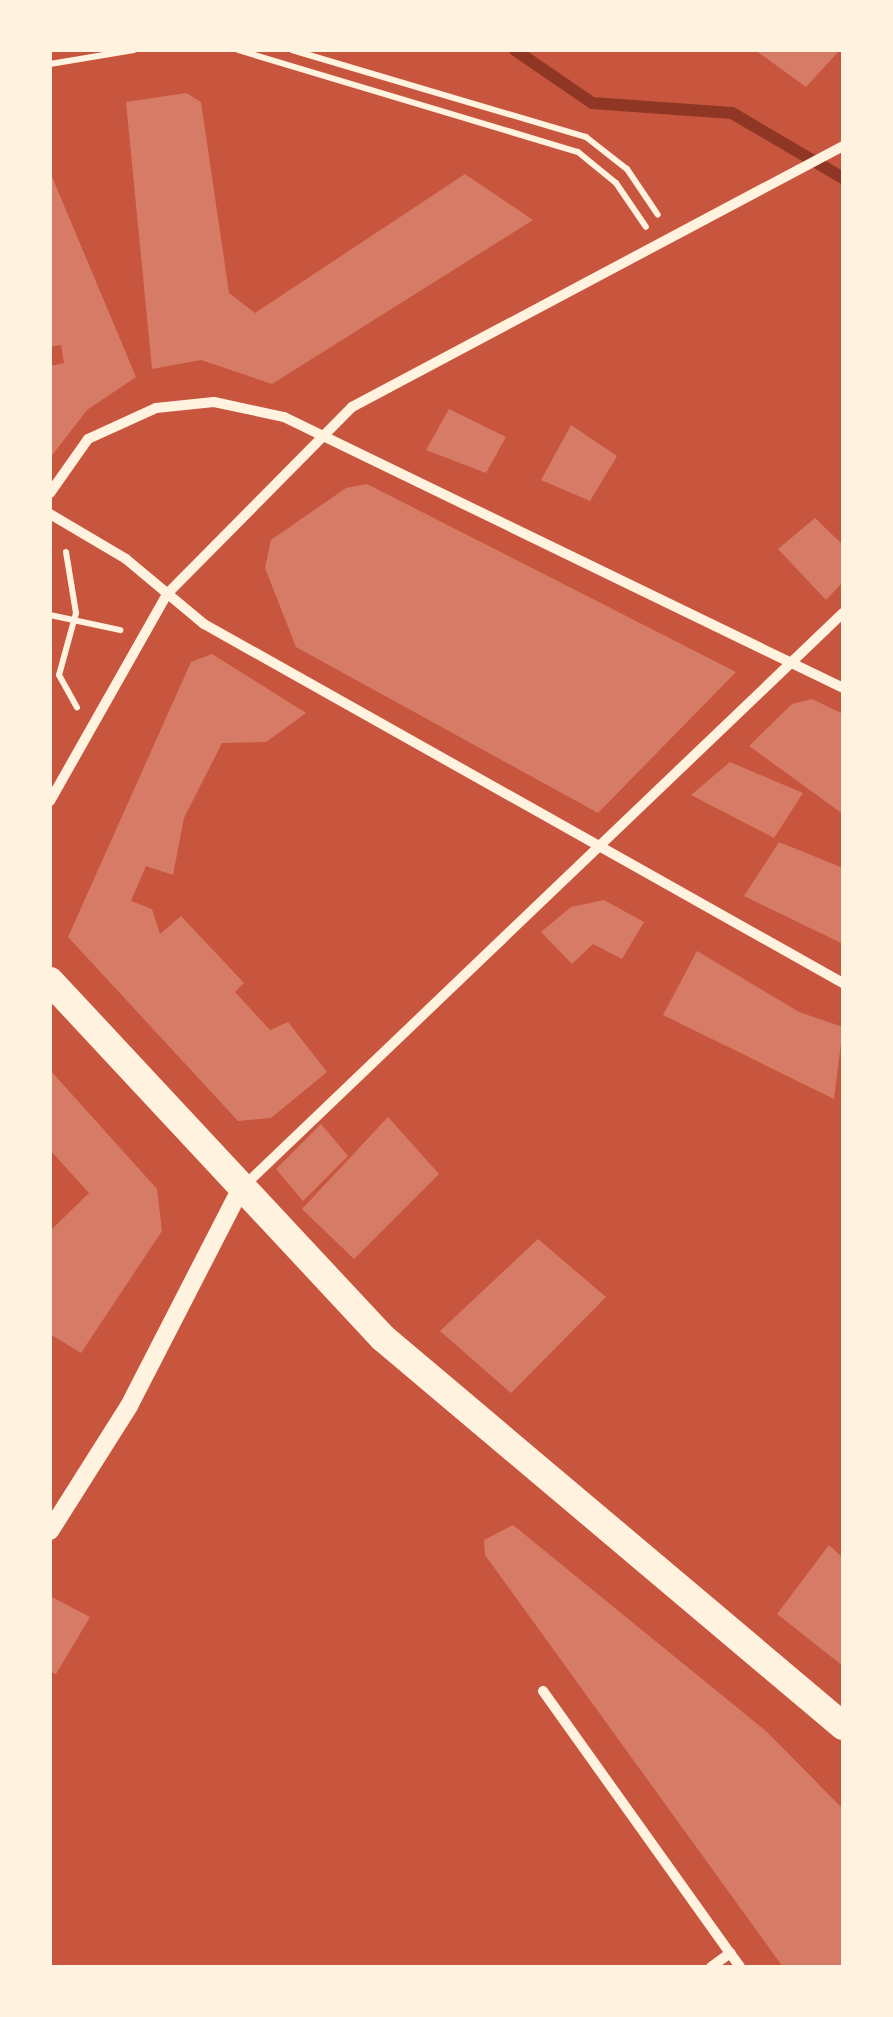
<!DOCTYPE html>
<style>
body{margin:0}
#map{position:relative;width:893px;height:2017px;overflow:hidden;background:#c8553d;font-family:"Golos Text",sans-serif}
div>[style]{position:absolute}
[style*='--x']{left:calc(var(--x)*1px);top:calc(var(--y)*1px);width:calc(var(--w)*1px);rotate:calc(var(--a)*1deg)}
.stream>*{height:12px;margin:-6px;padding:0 6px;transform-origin:6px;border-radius:6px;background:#8f3625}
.building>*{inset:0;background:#d67c66}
.path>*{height:6px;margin:-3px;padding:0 3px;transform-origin:3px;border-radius:3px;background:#fff3e0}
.minor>*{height:10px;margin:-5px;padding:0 5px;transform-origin:5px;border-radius:5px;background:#fff3e0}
.tertiary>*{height:18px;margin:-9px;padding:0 9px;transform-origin:9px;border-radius:9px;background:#fff3e0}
.trunk>*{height:28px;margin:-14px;padding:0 14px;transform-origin:14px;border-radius:14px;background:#fff3e0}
span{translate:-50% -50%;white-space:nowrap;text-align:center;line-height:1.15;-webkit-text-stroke:9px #fff3e0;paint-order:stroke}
.frame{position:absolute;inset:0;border:52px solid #fff3e0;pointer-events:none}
</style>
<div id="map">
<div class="stream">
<i style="--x:515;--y:50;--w:93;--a:34.5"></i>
<i style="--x:592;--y:103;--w:140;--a:4.1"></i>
<i style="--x:732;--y:113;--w:129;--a:30.4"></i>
</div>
<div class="building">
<i style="clip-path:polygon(755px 50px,840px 50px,806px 87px)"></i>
<i style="clip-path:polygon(186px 93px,201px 102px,229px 293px,255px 313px,465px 174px,533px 220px,272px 384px,201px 360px,152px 369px,126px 102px)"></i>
<i style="clip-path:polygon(50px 172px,136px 377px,87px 410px,50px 458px,50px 366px,64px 363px,61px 345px,50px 347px)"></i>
<i style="clip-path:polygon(449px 409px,506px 437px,486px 473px,426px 450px)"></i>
<i style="clip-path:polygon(571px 425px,617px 456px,590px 501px,541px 480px)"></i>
<i style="clip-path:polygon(367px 484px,736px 672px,598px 813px,296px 647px,265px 568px,271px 540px,346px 488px)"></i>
<i style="clip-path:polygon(815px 518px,843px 545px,843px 582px,826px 600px,778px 549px)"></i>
<i style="clip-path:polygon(212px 654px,306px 713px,266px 742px,222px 743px,184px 818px,173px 875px,146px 866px,131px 901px,152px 909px,160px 934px,181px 916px,244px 983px,235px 992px,270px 1030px,288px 1022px,327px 1072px,271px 1118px,238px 1121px,68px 937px,191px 662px)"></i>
<i style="clip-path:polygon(812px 699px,841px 713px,843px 814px,749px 746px,792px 704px)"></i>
<i style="clip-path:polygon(730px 762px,803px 793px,774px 838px,691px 795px)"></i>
<i style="clip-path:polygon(779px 842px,843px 868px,843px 944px,744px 896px)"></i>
<i style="clip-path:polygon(604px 900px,644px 922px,622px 959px,593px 944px,572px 964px,541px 932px,571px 907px)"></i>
<i style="clip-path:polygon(697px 951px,799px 1012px,843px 1027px,834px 1099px,663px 1015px)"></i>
<i style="clip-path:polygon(50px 1070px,157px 1189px,162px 1231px,81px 1353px,50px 1334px,50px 1231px,89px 1193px,50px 1150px)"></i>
<i style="clip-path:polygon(388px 1117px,439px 1174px,354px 1259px,302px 1209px)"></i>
<i style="clip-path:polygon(321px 1124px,348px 1156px,303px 1201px,276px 1169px)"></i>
<i style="clip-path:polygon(538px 1239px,606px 1297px,511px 1393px,440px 1331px)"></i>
<i style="clip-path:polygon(513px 1525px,767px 1732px,843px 1809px,843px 1967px,783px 1967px,485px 1555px,484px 1540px)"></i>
<i style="clip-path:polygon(829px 1545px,843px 1558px,843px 1666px,777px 1614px)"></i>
<i style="clip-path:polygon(50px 1596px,90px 1617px,56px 1674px,50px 1672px)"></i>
</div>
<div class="path">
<i style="--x:238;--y:50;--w:355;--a:16.7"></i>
<i style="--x:578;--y:152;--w:49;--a:39.2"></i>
<i style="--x:616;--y:183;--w:53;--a:55.7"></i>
<i style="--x:292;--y:50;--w:307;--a:16.5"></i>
<i style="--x:586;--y:137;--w:52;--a:38"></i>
<i style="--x:627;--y:169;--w:55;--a:56"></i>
<i style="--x:50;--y:64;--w:85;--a:-9.5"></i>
<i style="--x:66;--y:552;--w:62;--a:80.7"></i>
<i style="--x:76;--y:613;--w:64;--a:105.3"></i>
<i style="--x:59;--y:675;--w:37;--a:61"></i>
<i style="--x:50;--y:615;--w:72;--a:12.1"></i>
</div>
<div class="minor">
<i style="--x:50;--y:493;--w:66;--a:-54.9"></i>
<i style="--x:88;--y:439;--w:75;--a:-24.5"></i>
<i style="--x:156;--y:408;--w:58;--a:-5.9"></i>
<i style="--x:214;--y:402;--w:72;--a:12.1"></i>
<i style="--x:284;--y:417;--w:621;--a:25.86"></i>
<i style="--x:50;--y:514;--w:88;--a:30.6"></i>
<i style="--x:126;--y:559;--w:102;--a:39.8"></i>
<i style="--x:204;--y:624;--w:733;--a:29.33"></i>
<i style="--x:50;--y:801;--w:238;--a:-60.5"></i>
<i style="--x:167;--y:594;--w:263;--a:-45.3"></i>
<i style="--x:352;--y:407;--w:556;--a:-27.99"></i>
<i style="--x:244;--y:1186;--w:829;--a:-43.73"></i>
<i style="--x:543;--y:1691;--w:322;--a:54.5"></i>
<i style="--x:711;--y:1967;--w:24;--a:-36"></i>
<i style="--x:730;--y:1953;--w:17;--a:54"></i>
</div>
<div class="tertiary">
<i style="--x:50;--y:1531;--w:148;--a:-57.7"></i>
<i style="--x:129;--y:1406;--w:243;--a:-62.8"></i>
</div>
<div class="trunk">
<i style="--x:50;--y:981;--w:488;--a:47"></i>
<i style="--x:383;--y:1338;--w:602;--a:40.15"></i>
</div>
<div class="frame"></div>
</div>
